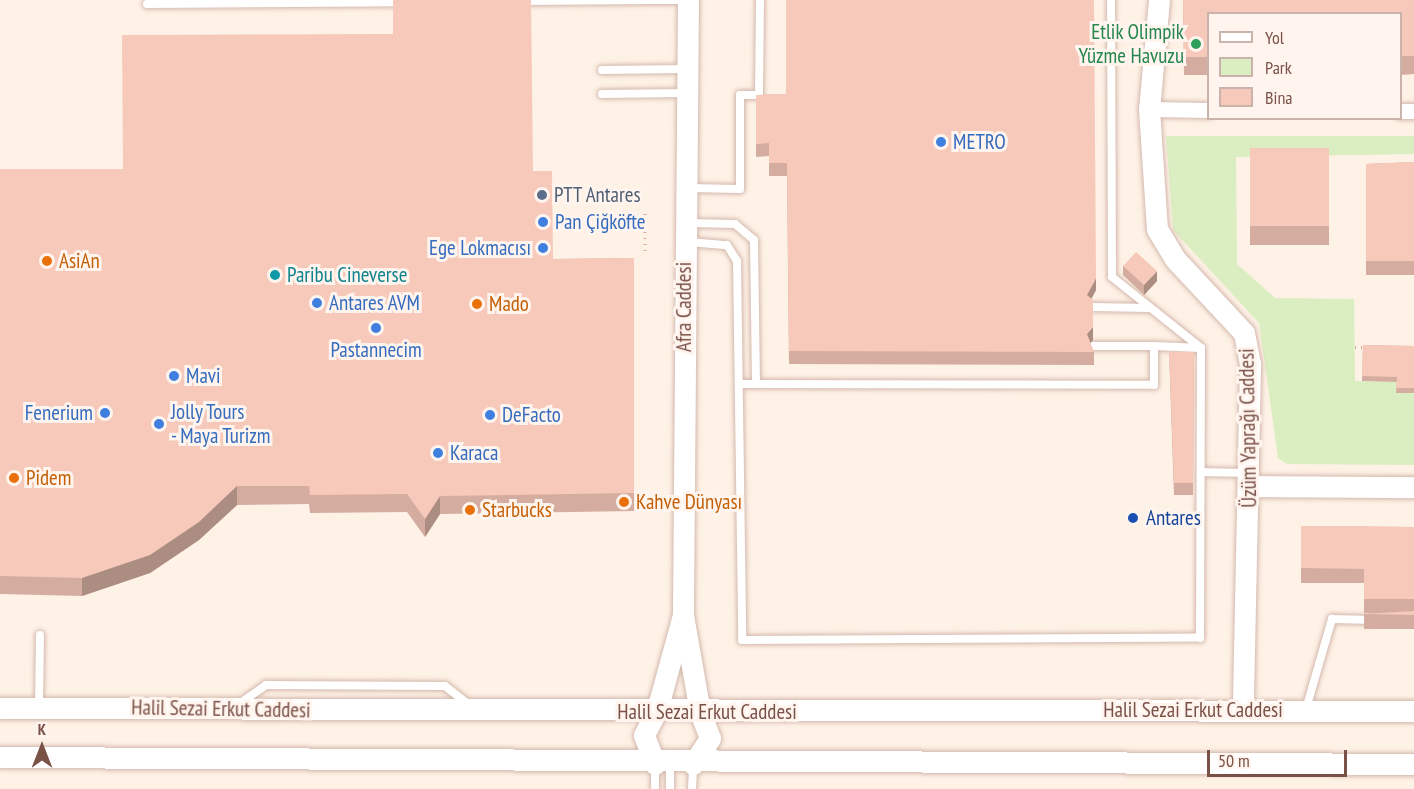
<!DOCTYPE html>
<meta charset="utf-8">
<style>
body{margin:0}
#map{position:relative;width:1414px;height:789px;overflow:hidden;background:#fef1e5;font-family:"PT Sans Narrow",sans-serif}
div>[style]{position:absolute}
[style*='--x']{left:calc(var(--x)*1px);top:calc(var(--y)*1px);width:calc(var(--w)*1px);rotate:calc(var(--a)*1deg)}
.green>*{inset:0;background:#dbeec2}
.path>*{height:3px;margin-top:-1.5px;transform-origin:0;background:repeating-linear-gradient(90deg,#dcab9d 0 1.5px,transparent 0 6px)}
.roads{filter:drop-shadow(0 0 2px #d4b8ad) drop-shadow(0 0 2px #d4b8ad)}
.lane>*{height:8px;margin:-4px;padding:0 4px;transform-origin:4px;border-radius:4px;background:#fff}
.street>*{height:15px;margin:-7.5px;padding:0 7.5px;transform-origin:7.5px;border-radius:7.5px;background:#fff}
.secondary>*{height:21px;margin:-10.5px;padding:0 10.5px;transform-origin:10.5px;border-radius:10.5px;background:#fff}
.wall>*{inset:0;background:#d4ada0}
.shaded-wall>*{inset:0;background:#ac8d82}
.building>*{inset:0;background:#f6c9ba}
.dots>*{width:16px;height:16px;translate:-50% -50%;box-sizing:border-box;border:3px solid #fff5ee;border-radius:50%}
span{translate:-50% -50%;white-space:nowrap;text-align:center;line-height:1.15;-webkit-text-stroke:6px #fff5ee;paint-order:stroke}
.leisure-label{font-size:21px;color:#27864d}
.right{translate:-100% -50%;text-align:right}
.shop-label{font-size:21px;color:#366cbe}
.left{translate:0 -50%;text-align:left}
.service-label{font-size:21px;color:#4e5e75}
.food-label{font-size:21px;color:#c56008}
.culture-label{font-size:21px;color:#0d838f}
.street-label{font-size:21px;color:#7a5147}
.transit-label{font-size:21px;color:#164399}
.legend{position:absolute;left:1207px;top:12px;width:195px;height:108px;box-sizing:border-box;background:#fff5ee;border:2px solid #cab3ab;margin:0;padding:8px 10px;list-style:none;font-size:18px;color:#7a5147}
.legend li{display:flex;align-items:center;gap:12px;height:30px}
.legend b{width:30px;border:2px solid #cab3ab}
.north{position:absolute;left:12px;top:717px;width:60px;height:60px;-webkit-text-stroke:4px #fff5ee;paint-order:stroke;rotate:0deg;font-size:16px;font-weight:700;line-height:24px;text-align:center;color:#7a5147}
.north::after{content:'';display:block;margin:auto;width:21px;height:27px;background:#7a5147;clip-path:polygon(50% 0,100% 100%,50% 72%,0 100%)}
.scale{position:absolute;left:1207px;top:750px;width:140px;height:27px;box-sizing:border-box;border:3px solid #7a5147;border-top:0;padding-left:8px;font-size:18px;line-height:21px;white-space:nowrap;color:#7a5147;-webkit-text-stroke:4px #fff5ee;paint-order:stroke}
</style>
<div id="map">
<div class="green">
<i style="clip-path:polygon(1166px 136px,1414px 136px,1414px 154px,1236px 157px,1237px 264px,1275px 298px,1354px 299px,1355px 381px,1397px 382px,1414px 393px,1414px 465px,1287px 464px,1278px 458px,1259px 323px,1173px 230px)"></i>
</div>
<div class="path">
<i style="--x:645;--y:213;--w:42;--a:90"></i>
<i style="--x:1355;--y:347;--w:9;--a:0"></i>
</div>
<div class="roads">
<div class="lane">
<i style="--x:523;--y:1;--w:157;--a:-0.4"></i>
<i style="--x:147;--y:4;--w:256;--a:-0.4"></i>
<i style="--x:602;--y:70;--w:83;--a:-0.7"></i>
<i style="--x:602;--y:94;--w:83;--a:-0.7"></i>
<i style="--x:688;--y:188;--w:52;--a:1.1"></i>
<i style="--x:740;--y:189;--w:94;--a:-90"></i>
<i style="--x:740;--y:95;--w:19;--a:0"></i>
<i style="--x:759;--y:95;--w:95;--a:-89.4"></i>
<i style="--x:688;--y:223;--w:47;--a:1.2"></i>
<i style="--x:735;--y:224;--w:25;--a:40"></i>
<i style="--x:754;--y:240;--w:144;--a:89.2"></i>
<i style="--x:689;--y:242;--w:38;--a:5"></i>
<i style="--x:727;--y:245;--w:19;--a:58"></i>
<i style="--x:737;--y:261;--w:379;--a:89.2"></i>
<i style="--x:742;--y:640;--w:458;--a:-0.3"></i>
<i style="--x:1200;--y:638;--w:290;--a:-89.8"></i>
<i style="--x:1201;--y:348;--w:114;--a:-141.4"></i>
<i style="--x:1112;--y:277;--w:277;--a:-90.2"></i>
<i style="--x:1093;--y:307;--w:57;--a:1"></i>
<i style="--x:1093;--y:346;--w:61;--a:0"></i>
<i style="--x:739;--y:384;--w:415;--a:0.1"></i>
<i style="--x:1154;--y:385;--w:39;--a:-90"></i>
<i style="--x:1154;--y:346;--w:47;--a:2.4"></i>
<i style="--x:1201;--y:472;--w:46;--a:1.2"></i>
<i style="--x:239;--y:704;--w:33;--a:-35"></i>
<i style="--x:266;--y:685;--w:179;--a:0.3"></i>
<i style="--x:445;--y:686;--w:31;--a:38"></i>
<i style="--x:39;--y:706;--w:71;--a:-89.2"></i>
<i style="--x:1306;--y:709;--w:94;--a:-73.9"></i>
<i style="--x:1332;--y:619;--w:42;--a:1.4"></i>
<i style="--x:655;--y:765;--w:24;--a:90"></i>
<i style="--x:670;--y:789;--w:25;--a:-90"></i>
<i style="--x:692;--y:789;--w:22;--a:-87"></i>
</div>
<div class="street">
<i style="--x:1149;--y:109;--w:59;--a:1"></i>
<i style="--x:1400;--y:111;--w:14;--a:0"></i>
</div>
<div class="secondary">
<i style="--x:688;--y:0;--w:615;--a:90.47"></i>
<i style="--x:683;--y:615;--w:98;--a:80.1"></i>
<i style="--x:700;--y:712;--w:28;--a:69"></i>
<i style="--x:710;--y:738;--w:31;--a:123"></i>
<i style="--x:1159;--y:0;--w:109;--a:95.2"></i>
<i style="--x:1149;--y:109;--w:120;--a:86.2"></i>
<i style="--x:1157;--y:229;--w:35;--a:59"></i>
<i style="--x:1175;--y:259;--w:101;--a:47"></i>
<i style="--x:1244;--y:333;--w:33;--a:79"></i>
<i style="--x:1250;--y:365;--w:345;--a:91.2"></i>
<i style="--x:1251;--y:486;--w:163;--a:0.4"></i>
<i style="--x:0;--y:708;--w:1414;--a:0.12"></i>
<i style="--x:657;--y:710;--w:98;--a:-74.7"></i>
<i style="--x:0;--y:757;--w:1414;--a:0.28"></i>
<i style="--x:655;--y:764;--w:31;--a:-111"></i>
<i style="--x:644;--y:735;--w:28;--a:-63"></i>
</div>
</div>
<div class="wall">
<i style="clip-path:polygon(1183px 0,1414px 0,1414px 74px,1401px 75px,1401px 14px,1209px 14px,1209px 75px,1184px 75px)"></i>
<i style="clip-path:polygon(786px 94px,1096px 290px,1091px 299px,1093px 340px,1090px 343px,1094px 352px,1094px 365px,789px 364px,787px 176px,769px 176px,769px 156px,756px 157px,756px 95px)"></i>
<i style="clip-path:polygon(1250px 148px,1329px 148px,1329px 245px,1250px 245px)"></i>
<i style="clip-path:polygon(1414px 162px,1414px 275px,1366px 275px,1366px 164px)"></i>
<i style="clip-path:polygon(0 169px,533px 171px,553px 259px,634px 258px,634px 511px,440px 514px,425px 537px,407px 512px,310px 513px,309px 504px,237px 505px,199px 540px,150px 573px,82px 596px,0 594px)"></i>
<i style="clip-path:polygon(1123px 266px,1157px 281px,1144px 295px,1123px 275px)"></i>
<i style="clip-path:polygon(1363px 345px,1414px 346px,1414px 393px,1396px 393px,1397px 382px,1362px 381px)"></i>
<i style="clip-path:polygon(1169px 352px,1194px 352px,1193px 495px,1174px 495px)"></i>
<i style="clip-path:polygon(1301px 526px,1414px 527px,1414px 629px,1364px 629px,1364px 614px,1375px 614px,1364px 613px,1364px 583px,1301px 583px)"></i>
</div>
<div class="shaded-wall">
<i style="clip-path:polygon(1157px 271px,1157px 281px,1144px 295px,1144px 285px)"></i>
<i style="clip-path:polygon(1096px 278px,1096px 290px,1087px 307px,1087px 295px)"></i>
<i style="clip-path:polygon(1093px 327px,1093px 340px,1087px 347px,1087px 334px)"></i>
<i style="clip-path:polygon(237px 486px,237px 505px,199px 540px,150px 573px,82px 596px,82px 578px)"></i>
<i style="clip-path:polygon(440px 496px,440px 514px,425px 537px,425px 519px)"></i>
</div>
<div class="building">
<i style="clip-path:polygon(393px 0,531px 0,533px 171px,552px 171px,553px 259px,634px 258px,634px 493px,440px 496px,425px 519px,407px 494px,310px 495px,309px 486px,237px 486px,199px 522px,150px 555px,82px 578px,0 576px,0 169px,123px 169px,122px 35px,393px 34px)"></i>
<i style="clip-path:polygon(786px 0,1094px 0,1096px 278px,1087px 295px,1093px 300px,1093px 327px,1087px 334px,1094px 352px,789px 351px,787px 163px,769px 163px,769px 143px,756px 144px,756px 95px,786px 94px)"></i>
<i style="clip-path:polygon(1183px 0,1414px 0,1414px 56px,1401px 56px,1401px 14px,1209px 14px,1209px 57px,1184px 57px)"></i>
<i style="clip-path:polygon(1250px 148px,1329px 148px,1329px 226px,1250px 226px)"></i>
<i style="clip-path:polygon(1414px 162px,1414px 261px,1366px 261px,1366px 164px)"></i>
<i style="clip-path:polygon(1136px 252px,1157px 271px,1144px 285px,1123px 266px)"></i>
<i style="clip-path:polygon(1363px 345px,1414px 346px,1414px 388px,1396px 388px,1397px 377px,1362px 376px)"></i>
<i style="clip-path:polygon(1169px 352px,1194px 352px,1193px 483px,1174px 483px)"></i>
<i style="clip-path:polygon(1301px 526px,1414px 527px,1414px 599px,1364px 599px,1364px 569px,1301px 568px)"></i>
<i style="clip-path:polygon(1414px 611px,1414px 615px,1364px 614px)"></i>
</div>
<div class="dots">
<i style="left:1196px;top:44px;background:#2e9e5b"></i>
<i style="left:941px;top:142px;background:#3f7fe0"></i>
<i style="left:542px;top:195px;background:#5c6f8a"></i>
<i style="left:543px;top:222px;background:#3f7fe0"></i>
<i style="left:543px;top:248px;background:#3f7fe0"></i>
<i style="left:47px;top:261px;background:#e8710a"></i>
<i style="left:275px;top:275px;background:#0f9aa8"></i>
<i style="left:317px;top:303px;background:#3f7fe0"></i>
<i style="left:477px;top:304px;background:#e8710a"></i>
<i style="left:376px;top:328px;background:#3f7fe0"></i>
<i style="left:174px;top:376px;background:#3f7fe0"></i>
<i style="left:105px;top:413px;background:#3f7fe0"></i>
<i style="left:490px;top:415px;background:#3f7fe0"></i>
<i style="left:159px;top:424px;background:#3f7fe0"></i>
<i style="left:438px;top:453px;background:#3f7fe0"></i>
<i style="left:14px;top:478px;background:#e8710a"></i>
<i style="left:624px;top:502px;background:#e8710a"></i>
<i style="left:470px;top:510px;background:#e8710a"></i>
<i style="left:1133px;top:518px;background:#1a4fb4"></i>
</div>
<div class="leisure-label">
<span class="right" style="left:1184px;top:44px">Etlik Olimpik<br>Yüzme Havuzu</span>
</div>
<div class="shop-label">
<span class="left" style="left:953px;top:142px">METRO</span>
<span class="left" style="left:555px;top:222px">Pan Çiğköfte</span>
<span class="right" style="left:531px;top:248px">Ege Lokmacısı</span>
<span class="left" style="left:329px;top:303px">Antares AVM</span>
<span style="left:376px;top:350px">Pastannecim</span>
<span class="left" style="left:186px;top:376px">Mavi</span>
<span class="left" style="left:171px;top:424px">Jolly Tours<br>- Maya Turizm</span>
<span class="right" style="left:93px;top:413px">Fenerium</span>
<span class="left" style="left:502px;top:415px">DeFacto</span>
<span class="left" style="left:450px;top:453px">Karaca</span>
</div>
<div class="service-label">
<span class="left" style="left:554px;top:195px">PTT Antares</span>
</div>
<div class="food-label">
<span class="left" style="left:59px;top:261px">AsiAn</span>
<span class="left" style="left:489px;top:304px">Mado</span>
<span class="left" style="left:26px;top:478px">Pidem</span>
<span class="left" style="left:636px;top:502px">Kahve Dünyası</span>
<span class="left" style="left:482px;top:510px">Starbucks</span>
</div>
<div class="culture-label">
<span class="left" style="left:287px;top:275px">Paribu Cineverse</span>
</div>
<div class="street-label">
<span style="left:684px;top:307px;rotate:-90deg">Afra Caddesi</span>
<span style="left:1248px;top:428px;rotate:-91deg">Üzüm Yaprağı Caddesi</span>
<span style="left:221px;top:709px;rotate:1deg">Halil Sezai Erkut Caddesi</span>
<span style="left:1193px;top:710px">Halil Sezai Erkut Caddesi</span>
<span style="left:707px;top:712px">Halil Sezai Erkut Caddesi</span>
</div>
<div class="transit-label">
<span class="left" style="left:1146px;top:518px">Antares</span>
</div>
<ul class="legend">
<li><b style="height:8px;background:#fff"></b>Yol</li>
<li><b style="height:16px;background:#dbeec2"></b>Park</li>
<li><b style="height:16px;background:#f6c9ba"></b>Bina</li>
</ul>
<div class="north">K</div>
<div class="scale">50 m</div>
</div>
